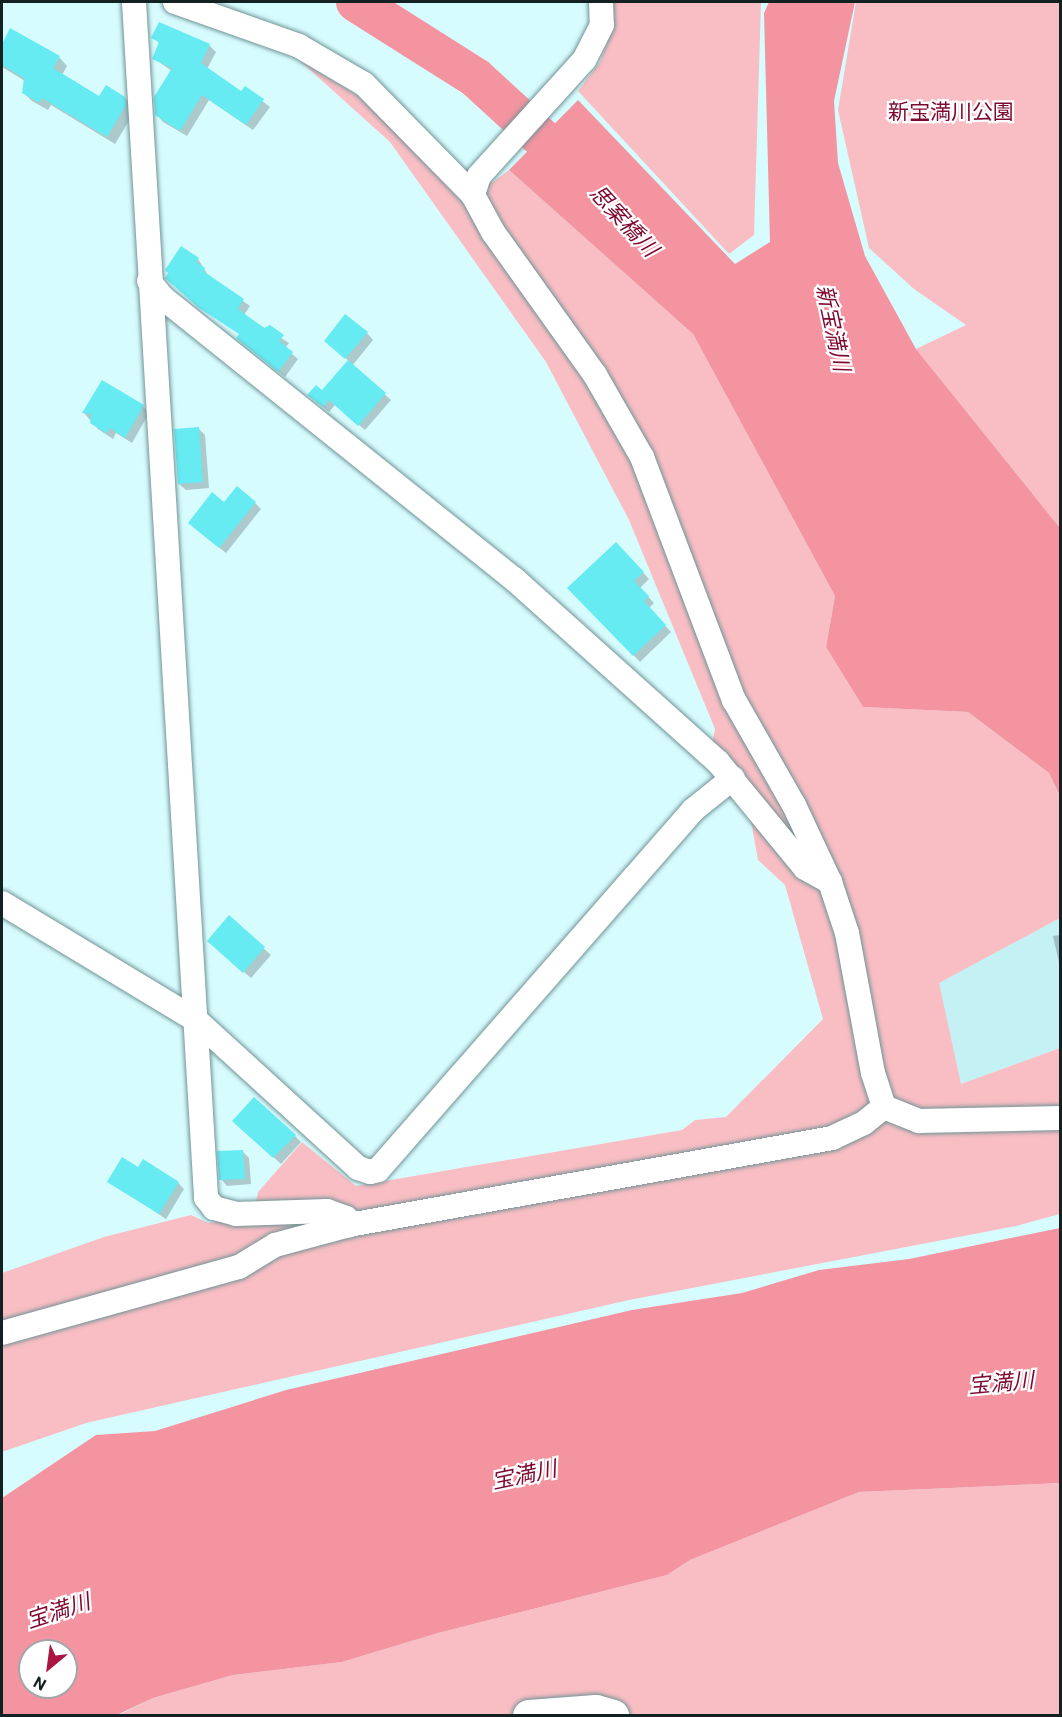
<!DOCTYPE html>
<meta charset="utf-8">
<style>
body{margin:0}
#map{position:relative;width:1062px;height:1717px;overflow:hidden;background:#d7fcfe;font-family:Roboto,"Noto Sans JP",sans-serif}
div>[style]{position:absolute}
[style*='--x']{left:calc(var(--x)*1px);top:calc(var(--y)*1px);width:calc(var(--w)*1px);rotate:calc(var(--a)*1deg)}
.built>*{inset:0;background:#c3f1f4}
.green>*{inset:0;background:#f9bec4}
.water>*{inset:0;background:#f494a1}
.shadow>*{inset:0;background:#0003}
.stream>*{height:7px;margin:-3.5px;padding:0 3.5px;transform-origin:3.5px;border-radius:3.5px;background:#f494a1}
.river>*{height:40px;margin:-20px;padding:0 20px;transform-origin:20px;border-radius:20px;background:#f494a1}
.building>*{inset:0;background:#66ebf3}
.roads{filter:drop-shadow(0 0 2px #719395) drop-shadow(0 0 2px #719395)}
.minor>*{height:24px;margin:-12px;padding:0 12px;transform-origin:12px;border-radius:12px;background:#fff}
.tertiary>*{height:32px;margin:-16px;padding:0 16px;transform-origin:16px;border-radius:16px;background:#fff}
span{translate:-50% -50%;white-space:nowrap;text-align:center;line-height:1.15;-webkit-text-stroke:4.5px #fff;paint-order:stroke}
.park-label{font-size:21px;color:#7d072e}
.water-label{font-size:22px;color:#7e0a2f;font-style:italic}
.frame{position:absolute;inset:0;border:3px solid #132122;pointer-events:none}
.north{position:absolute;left:18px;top:1639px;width:60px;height:60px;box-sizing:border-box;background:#fff;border:2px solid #a1a6a7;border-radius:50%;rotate:209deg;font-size:16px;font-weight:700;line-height:24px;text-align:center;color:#132122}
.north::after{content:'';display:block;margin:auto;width:21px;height:27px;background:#aa1543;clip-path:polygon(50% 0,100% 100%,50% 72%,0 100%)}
</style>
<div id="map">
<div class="built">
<i style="clip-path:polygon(1060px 918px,1060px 1048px,961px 1084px,938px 983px)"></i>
</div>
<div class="green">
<i style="clip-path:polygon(612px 2px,761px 2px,754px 235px,729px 254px,578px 91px,600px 62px,612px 28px)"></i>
<i style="clip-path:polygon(856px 2px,1060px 2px,1060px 528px,916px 349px,966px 325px,914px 289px,869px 248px,838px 110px)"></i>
<i style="clip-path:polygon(299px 60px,358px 96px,462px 194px,493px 182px,509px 170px,693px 334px,835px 596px,826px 647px,863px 707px,968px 712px,1049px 773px,1060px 796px,1060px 918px,939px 983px,961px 1084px,1060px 1048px,1060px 1214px,1016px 1226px,629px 1300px,86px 1423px,2px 1452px,2px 1273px,104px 1237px,191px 1215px,208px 1223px,253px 1216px,258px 1192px,302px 1142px,356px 1186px,682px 1130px,695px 1120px,726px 1117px,823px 1019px,785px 885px,758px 860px,744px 783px,712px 745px,715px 729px,629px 520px,546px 362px,390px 142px)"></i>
<i style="clip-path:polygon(1060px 1483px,1060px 1715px,117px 1716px,153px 1698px,233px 1675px,342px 1662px,438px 1633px,667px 1575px,690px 1560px,859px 1492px)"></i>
</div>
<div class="water">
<i style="clip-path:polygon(769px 2px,855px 2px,834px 101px,838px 163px,865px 256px,916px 349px,1060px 528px,1060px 796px,1049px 773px,968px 712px,863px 707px,826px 647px,835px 596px,693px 334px,509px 170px,578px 100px,735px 264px,770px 242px,764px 13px)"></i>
<i style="clip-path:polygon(evenodd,1060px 1228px,1060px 1483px,859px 1492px,690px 1560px,667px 1575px,438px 1633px,342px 1662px,233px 1675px,153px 1698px,117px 1715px,2px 1715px,2px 1498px,96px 1435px,155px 1431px,286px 1390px,632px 1310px,742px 1293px,819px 1270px,909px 1259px,1060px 1228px,30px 1651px,66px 1651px,66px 1687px,30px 1687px,30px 1651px)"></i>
</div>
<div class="shadow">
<i style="clip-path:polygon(11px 30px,59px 57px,67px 66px,62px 75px,100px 98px,125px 98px,133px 107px,133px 114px,115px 144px,51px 105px,48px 110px,32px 101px,23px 92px,25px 81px,2px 67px,2px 47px)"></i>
<i style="clip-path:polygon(153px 37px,209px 45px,216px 52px,207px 69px,242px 93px,245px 88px,270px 107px,253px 130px,209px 100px,187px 136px,163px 122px,157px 115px,172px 71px,153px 58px,160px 44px)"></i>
<i style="clip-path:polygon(198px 259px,209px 277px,250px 306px,244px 315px,289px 343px,285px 348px,298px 359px,285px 377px,244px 344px,241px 335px,173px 284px)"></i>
<i style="clip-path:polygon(367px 333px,373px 340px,352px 366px,391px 400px,365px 430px,335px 405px,329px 412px,315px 401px,349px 361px,332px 347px)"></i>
<i style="clip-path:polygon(143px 406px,149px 413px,132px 443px,116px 433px,113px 439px,98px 429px,84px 413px)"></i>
<i style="clip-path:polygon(199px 429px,205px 435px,209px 488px,186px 490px,179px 484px)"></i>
<i style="clip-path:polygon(255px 503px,261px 509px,226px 553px,196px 529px,225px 504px)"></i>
<i style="clip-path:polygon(616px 544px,649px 579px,640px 588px,654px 603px,649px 608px,671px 632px,640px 662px,570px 588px)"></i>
<i style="clip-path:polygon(229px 918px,271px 955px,251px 978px,215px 947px)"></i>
<i style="clip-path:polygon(1060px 935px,1060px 967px,1053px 936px)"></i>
<i style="clip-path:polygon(241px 1127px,295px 1136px,301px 1142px,281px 1164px)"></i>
<i style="clip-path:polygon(242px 1151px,249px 1158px,251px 1184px,227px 1186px,221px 1179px)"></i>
<i style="clip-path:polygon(139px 1169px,178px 1183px,184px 1189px,166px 1219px,109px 1181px)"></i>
</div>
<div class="stream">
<i style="--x:371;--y:10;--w:9;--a:-63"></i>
</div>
<div class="river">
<i style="--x:356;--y:2;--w:142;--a:32.3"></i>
<i style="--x:476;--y:78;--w:145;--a:42.5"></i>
</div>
<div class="building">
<i style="clip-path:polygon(159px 22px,210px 44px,201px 63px,241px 91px,245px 86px,264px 99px,246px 125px,202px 95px,180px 131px,155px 115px,154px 97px,172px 68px,152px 59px,159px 42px,151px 38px)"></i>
<i style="clip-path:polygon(10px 28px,60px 56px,53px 68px,99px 96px,106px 85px,125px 97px,126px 105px,107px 137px,42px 98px,40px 103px,22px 93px,24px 78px,2px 65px,2px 44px)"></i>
<i style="clip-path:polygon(181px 246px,199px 258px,196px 262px,205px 268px,203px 271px,244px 299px,238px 309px,264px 328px,270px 325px,284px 335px,279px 341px,293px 352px,278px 372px,236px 338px,239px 334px,199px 308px,165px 278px,168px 273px,165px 270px)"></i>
<i style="clip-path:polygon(345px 314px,368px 332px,345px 359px,324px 341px)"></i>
<i style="clip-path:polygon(348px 360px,386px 393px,358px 426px,329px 400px,323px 407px,307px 395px,316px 385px,322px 390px)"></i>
<i style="clip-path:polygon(102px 380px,144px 405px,125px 438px,110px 428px,106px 433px,90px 423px,91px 414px,82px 413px)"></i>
<i style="clip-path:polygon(199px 427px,203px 482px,178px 484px,174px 429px)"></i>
<i style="clip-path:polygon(237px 486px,256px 502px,219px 548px,188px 523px,212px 492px,224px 502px)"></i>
<i style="clip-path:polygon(616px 542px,644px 572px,634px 581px,649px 596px,644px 601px,666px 625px,633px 656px,567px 588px)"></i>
<i style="clip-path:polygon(229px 915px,265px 947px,243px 973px,207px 941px)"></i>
<i style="clip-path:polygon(254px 1097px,296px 1135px,273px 1158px,232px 1121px)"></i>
<i style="clip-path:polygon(243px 1150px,245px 1179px,219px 1180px,217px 1151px)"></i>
<i style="clip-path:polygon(122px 1157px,138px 1167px,143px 1159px,179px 1182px,159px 1214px,107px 1182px)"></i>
</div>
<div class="roads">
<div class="minor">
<i style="--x:134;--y:2;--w:1198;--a:86.55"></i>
<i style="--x:206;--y:1198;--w:13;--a:51"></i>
<i style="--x:214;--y:1208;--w:23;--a:15"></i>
<i style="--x:236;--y:1214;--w:91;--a:-1.9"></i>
<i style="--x:327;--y:1211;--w:20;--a:20"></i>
<i style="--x:346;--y:1218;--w:8;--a:67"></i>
<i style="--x:175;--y:2;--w:132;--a:19.5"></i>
<i style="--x:299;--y:46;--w:75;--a:30.3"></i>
<i style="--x:364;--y:84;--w:156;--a:45.5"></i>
<i style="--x:601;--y:2;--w:23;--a:88"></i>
<i style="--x:602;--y:25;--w:39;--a:117"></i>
<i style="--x:584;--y:60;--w:156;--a:132.2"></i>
<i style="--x:479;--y:176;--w:20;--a:108"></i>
<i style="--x:473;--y:195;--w:42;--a:61.6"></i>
<i style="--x:493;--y:232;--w:176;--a:54.5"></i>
<i style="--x:595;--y:375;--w:95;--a:60.2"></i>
<i style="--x:642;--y:457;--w:260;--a:69.3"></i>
<i style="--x:734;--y:700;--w:121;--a:60.3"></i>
<i style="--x:794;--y:805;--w:85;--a:64.9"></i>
<i style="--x:830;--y:882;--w:54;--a:71.6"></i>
<i style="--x:847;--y:933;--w:142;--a:79.5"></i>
<i style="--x:873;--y:1073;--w:36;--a:72"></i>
<i style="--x:884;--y:1107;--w:38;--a:22"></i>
<i style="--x:919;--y:1121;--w:141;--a:-1.2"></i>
<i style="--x:149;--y:281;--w:22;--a:51"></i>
<i style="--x:163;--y:298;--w:450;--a:38.7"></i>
<i style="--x:514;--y:579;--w:274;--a:41.9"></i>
<i style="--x:718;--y:762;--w:137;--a:50.6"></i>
<i style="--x:805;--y:868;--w:29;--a:29"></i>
<i style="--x:2;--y:903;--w:227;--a:31.1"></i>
<i style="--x:196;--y:1020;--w:219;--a:42.4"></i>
<i style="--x:358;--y:1168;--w:13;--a:18"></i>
<i style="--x:370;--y:1172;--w:8;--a:-14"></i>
<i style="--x:378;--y:1170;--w:478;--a:-48.8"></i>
<i style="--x:693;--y:810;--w:51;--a:-38.7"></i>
<i style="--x:2;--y:1333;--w:246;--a:-15.6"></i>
<i style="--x:239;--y:1267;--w:42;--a:-31.4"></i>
<i style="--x:275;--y:1245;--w:77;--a:-15.1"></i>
<i style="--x:349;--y:1225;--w:491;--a:-10.2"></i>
<i style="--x:832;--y:1138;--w:35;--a:-25"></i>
<i style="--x:864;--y:1123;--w:26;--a:-39"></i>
</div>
<div class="tertiary">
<i style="--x:529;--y:1716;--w:67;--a:-4.3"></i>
<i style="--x:596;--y:1711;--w:18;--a:16"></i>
</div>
</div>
<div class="park-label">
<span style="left:951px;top:112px">新宝満川公園</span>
</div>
<div class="water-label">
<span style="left:624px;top:221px;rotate:47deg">思案橋川</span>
<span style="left:833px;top:328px;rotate:78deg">新宝満川</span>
<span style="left:1001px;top:1383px;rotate:-5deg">宝満川</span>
<span style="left:524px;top:1475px;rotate:-12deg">宝満川</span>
<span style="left:58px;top:1611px;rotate:-18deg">宝満川</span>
</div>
<div class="frame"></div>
<div class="north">N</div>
</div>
